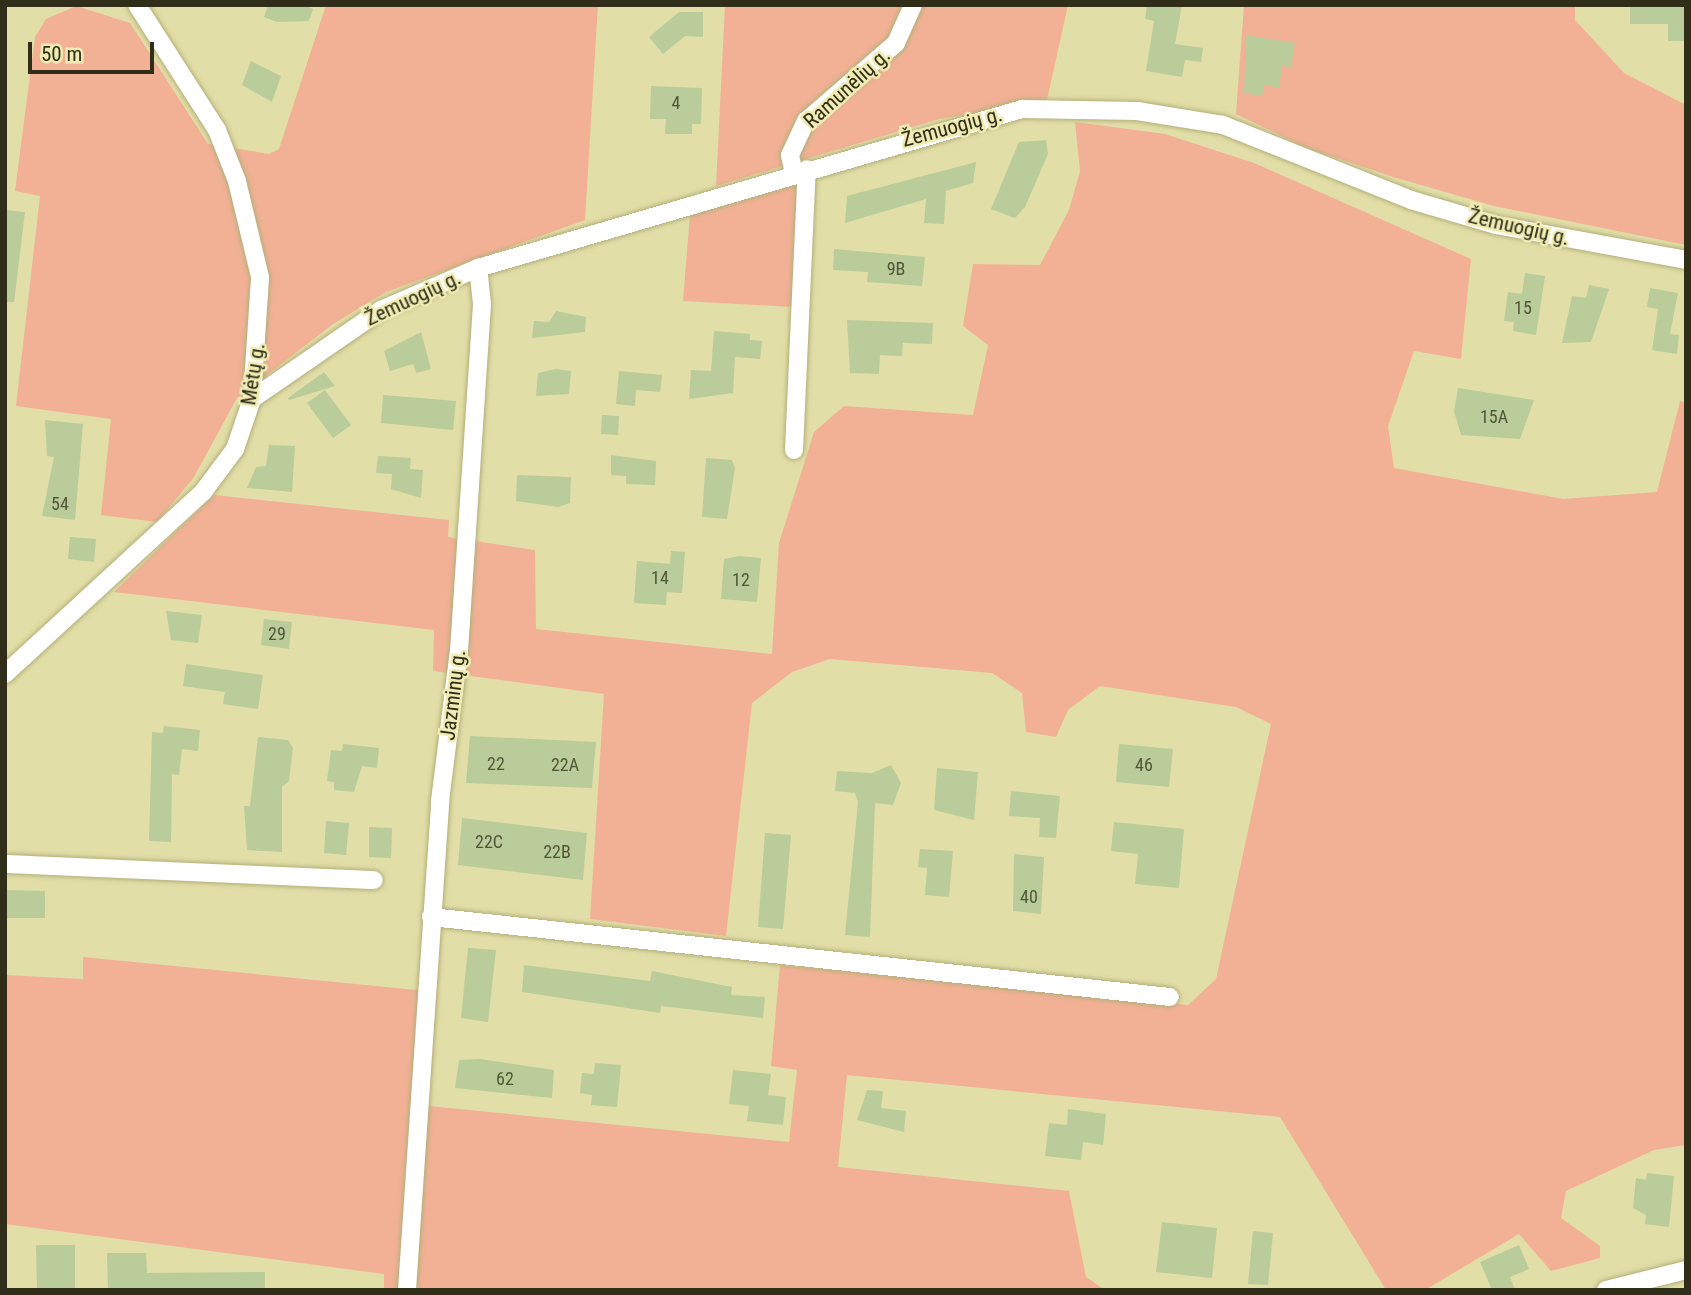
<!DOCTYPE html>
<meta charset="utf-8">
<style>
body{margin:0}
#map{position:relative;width:1691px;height:1295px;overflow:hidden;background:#e2dea7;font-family:"Roboto Condensed",sans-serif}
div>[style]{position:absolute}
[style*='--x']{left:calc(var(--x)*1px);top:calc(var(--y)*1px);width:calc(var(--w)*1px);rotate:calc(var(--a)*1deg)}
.green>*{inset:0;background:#f2b195}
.building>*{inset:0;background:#b9cc99}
.roads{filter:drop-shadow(0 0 2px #b3af7a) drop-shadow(0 0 2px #b3af7a)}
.street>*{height:18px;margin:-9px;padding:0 9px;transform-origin:9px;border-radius:9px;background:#fff}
span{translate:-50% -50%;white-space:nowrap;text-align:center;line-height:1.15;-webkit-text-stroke:5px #efebb3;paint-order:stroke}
.number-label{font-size:18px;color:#525638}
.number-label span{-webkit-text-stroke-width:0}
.street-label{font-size:21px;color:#302e18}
.frame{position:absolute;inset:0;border:7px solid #302e18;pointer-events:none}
.scale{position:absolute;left:28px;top:42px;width:126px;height:32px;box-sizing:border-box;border:4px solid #302e18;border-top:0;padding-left:9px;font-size:21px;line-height:24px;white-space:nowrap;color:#302e18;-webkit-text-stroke:5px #efebb3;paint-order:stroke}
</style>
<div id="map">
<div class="green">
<i style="clip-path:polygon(326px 5px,598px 5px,585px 220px,386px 292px,333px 324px,237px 398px,194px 477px,157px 522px,101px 515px,111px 419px,16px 406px,40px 196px,15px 191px,35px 37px,46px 19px,76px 6px,130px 23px,208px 144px,269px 154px,279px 149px)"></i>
<i style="clip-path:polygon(725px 5px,1068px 5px,1047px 100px,939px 119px,716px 186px)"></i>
<i style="clip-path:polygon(1244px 5px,1575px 5px,1575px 20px,1624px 73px,1686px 105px,1686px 245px,1494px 206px,1393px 177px,1304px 147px,1236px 114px)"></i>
<i style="clip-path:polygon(1075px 122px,1165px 134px,1254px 163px,1471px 259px,1461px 359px,1414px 351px,1388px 426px,1394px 468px,1563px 499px,1657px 492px,1680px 401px,1686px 403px,1686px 1145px,1654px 1150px,1566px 1191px,1561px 1218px,1600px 1246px,1600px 1258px,1551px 1271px,1519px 1234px,1425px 1290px,1386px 1290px,1280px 1117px,847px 1075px,838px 1167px,1069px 1191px,1086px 1277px,1105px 1290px,384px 1290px,384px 1274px,5px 1224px,5px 975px,83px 979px,83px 957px,437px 992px,429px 1106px,789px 1142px,797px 1070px,771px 1066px,780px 965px,1188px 1005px,1216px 979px,1271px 724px,1236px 707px,1100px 686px,1068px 710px,1056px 737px,1026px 732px,1022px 693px,992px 673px,830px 659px,792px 672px,752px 703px,726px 936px,590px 919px,604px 694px,433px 671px,434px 630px,114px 592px,214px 495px,449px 520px,448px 537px,535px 550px,536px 629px,772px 654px,779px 543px,814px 432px,844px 406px,973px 415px,988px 345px,963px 326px,973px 264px,1040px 265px,1069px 210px,1080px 171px)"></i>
<i style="clip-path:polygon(800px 182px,793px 307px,683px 301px,690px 214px)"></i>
</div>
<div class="building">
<i style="clip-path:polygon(268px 5px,303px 5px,313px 9px,309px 21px,277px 22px,264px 17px)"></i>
<i style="clip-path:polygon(1147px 5px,1182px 5px,1175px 44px,1203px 48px,1201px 62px,1185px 60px,1182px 77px,1146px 71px,1154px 21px,1145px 19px)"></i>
<i style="clip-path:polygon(1630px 5px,1686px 5px,1686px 41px,1668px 41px,1668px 24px,1630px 24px)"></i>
<i style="clip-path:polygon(679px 12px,703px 12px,703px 37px,685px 36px,663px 54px,649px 37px)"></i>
<i style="clip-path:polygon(1246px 35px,1295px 43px,1291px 67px,1282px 66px,1279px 88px,1264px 85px,1262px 96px,1244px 93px)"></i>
<i style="clip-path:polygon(251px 61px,281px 76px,272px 102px,242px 85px)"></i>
<i style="clip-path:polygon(651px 86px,702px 88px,701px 124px,692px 124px,692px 134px,665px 134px,666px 119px,650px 119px)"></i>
<i style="clip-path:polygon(1046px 140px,1048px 154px,1025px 207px,1015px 218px,991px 209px,1019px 142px)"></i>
<i style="clip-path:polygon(976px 162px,973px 183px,946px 191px,944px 224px,924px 223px,926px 199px,845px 223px,847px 196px)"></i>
<i style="clip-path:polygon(5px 210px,25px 212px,14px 302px,5px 302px)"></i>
<i style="clip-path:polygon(834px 249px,925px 257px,922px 286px,867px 282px,868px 272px,833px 270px)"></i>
<i style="clip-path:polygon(1525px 273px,1545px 276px,1536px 335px,1513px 331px,1514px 322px,1504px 321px,1508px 292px,1522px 294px)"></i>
<i style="clip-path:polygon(1589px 285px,1609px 289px,1591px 342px,1562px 343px,1572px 296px,1586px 298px)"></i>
<i style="clip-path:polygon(1650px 288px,1678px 293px,1670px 334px,1679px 335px,1677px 354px,1652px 350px,1658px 309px,1647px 307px)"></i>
<i style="clip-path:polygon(556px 311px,586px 317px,585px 332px,532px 338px,534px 321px,549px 322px)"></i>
<i style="clip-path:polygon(847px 320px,933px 323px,932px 344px,903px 343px,902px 356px,880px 355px,879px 374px,850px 373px)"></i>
<i style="clip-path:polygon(714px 331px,750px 334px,750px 340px,762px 341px,760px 359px,735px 357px,733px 393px,689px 399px,691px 370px,711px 371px)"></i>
<i style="clip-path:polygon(421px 332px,431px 369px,416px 373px,413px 364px,390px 371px,384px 351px)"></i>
<i style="clip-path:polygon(556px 369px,571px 371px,569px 394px,536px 396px,538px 373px)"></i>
<i style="clip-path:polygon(619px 371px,662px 375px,660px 392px,636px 390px,635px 406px,616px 404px)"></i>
<i style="clip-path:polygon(324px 372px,335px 386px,289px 400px,288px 398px)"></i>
<i style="clip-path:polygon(1458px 388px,1534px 400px,1520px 439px,1461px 435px,1454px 411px)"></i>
<i style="clip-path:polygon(325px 390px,351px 425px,333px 438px,307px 403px)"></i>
<i style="clip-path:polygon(383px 395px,456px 401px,453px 430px,381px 423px)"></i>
<i style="clip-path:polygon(602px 415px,619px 416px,618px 435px,601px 434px)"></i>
<i style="clip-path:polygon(45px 420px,83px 424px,75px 520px,42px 516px,54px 457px,47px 456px)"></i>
<i style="clip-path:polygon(269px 445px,295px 446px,292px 492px,247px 488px,256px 467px,266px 466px)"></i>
<i style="clip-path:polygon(611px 455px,656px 461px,655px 485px,626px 484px,626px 476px,611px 475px)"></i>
<i style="clip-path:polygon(378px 456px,411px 458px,410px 469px,423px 470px,421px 498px,391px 489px,392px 474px,376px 473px)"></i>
<i style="clip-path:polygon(706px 458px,732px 460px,735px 468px,727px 519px,702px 517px)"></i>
<i style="clip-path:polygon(517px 475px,571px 477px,570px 503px,558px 507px,516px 501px)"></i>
<i style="clip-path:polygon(70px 537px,96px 539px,94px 562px,68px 559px)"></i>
<i style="clip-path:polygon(671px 551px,685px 552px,682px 593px,667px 592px,666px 605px,634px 603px,637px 561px,670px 564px)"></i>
<i style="clip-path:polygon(739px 556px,761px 558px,757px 602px,721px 599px,724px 559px)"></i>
<i style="clip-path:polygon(166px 611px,202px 615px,198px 643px,171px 640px)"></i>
<i style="clip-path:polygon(264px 619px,292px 622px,289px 649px,261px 645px)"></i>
<i style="clip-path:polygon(186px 664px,263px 675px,258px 709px,223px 704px,225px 692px,183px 686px)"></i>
<i style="clip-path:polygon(164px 726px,200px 730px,198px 751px,182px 749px,179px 775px,172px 774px,171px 842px,149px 841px,152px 732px,163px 733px)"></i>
<i style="clip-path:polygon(470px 736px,596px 742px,592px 788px,466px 783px)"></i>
<i style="clip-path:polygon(258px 737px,288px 740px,293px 748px,289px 781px,282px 787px,282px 852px,247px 850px,244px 806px,250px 806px)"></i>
<i style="clip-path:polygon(343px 744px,379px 748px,377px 768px,362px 766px,354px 792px,334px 790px,334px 782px,327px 781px,331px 750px,342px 751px)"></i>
<i style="clip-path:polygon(1119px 744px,1173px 749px,1169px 787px,1116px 782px)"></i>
<i style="clip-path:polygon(891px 765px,901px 783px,893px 805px,875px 803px,870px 937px,845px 935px,858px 802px,855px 793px,835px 791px,837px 771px,872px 773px)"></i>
<i style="clip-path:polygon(937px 768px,978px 772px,974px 820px,934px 810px)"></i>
<i style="clip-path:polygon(1011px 791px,1060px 796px,1056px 838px,1039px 837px,1040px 818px,1009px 816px)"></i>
<i style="clip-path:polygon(462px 818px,587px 833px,583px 880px,458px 865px)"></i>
<i style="clip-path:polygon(326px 821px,349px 823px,346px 855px,324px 853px)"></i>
<i style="clip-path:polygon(1114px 822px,1184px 829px,1179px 888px,1135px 884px,1138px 854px,1111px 851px)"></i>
<i style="clip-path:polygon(369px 827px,392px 828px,391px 858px,369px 857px)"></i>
<i style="clip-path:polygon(765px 833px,791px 835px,783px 929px,758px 927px)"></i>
<i style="clip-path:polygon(920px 849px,953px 851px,949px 897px,925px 895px,927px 868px,918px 867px)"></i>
<i style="clip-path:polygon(1014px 854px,1044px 857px,1041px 914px,1013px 911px)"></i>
<i style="clip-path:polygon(5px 890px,45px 891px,45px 918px,5px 918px)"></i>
<i style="clip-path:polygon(468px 948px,496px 950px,488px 1022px,461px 1018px)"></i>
<i style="clip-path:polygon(524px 965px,650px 981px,652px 971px,732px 987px,731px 995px,765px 997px,763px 1018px,661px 1006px,660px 1013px,522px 992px)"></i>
<i style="clip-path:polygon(480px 1059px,554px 1070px,552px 1098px,455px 1088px,459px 1060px)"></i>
<i style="clip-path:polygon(595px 1063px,621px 1065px,617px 1107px,591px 1105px,592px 1095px,580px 1093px,582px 1073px,594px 1074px)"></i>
<i style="clip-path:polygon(733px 1070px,771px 1074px,768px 1095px,786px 1097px,783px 1125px,747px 1121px,749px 1106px,729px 1104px)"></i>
<i style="clip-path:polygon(867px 1090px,883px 1091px,881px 1108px,906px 1111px,904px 1132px,857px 1120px)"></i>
<i style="clip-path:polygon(1068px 1109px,1106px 1114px,1103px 1145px,1083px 1142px,1081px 1160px,1045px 1156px,1049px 1123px,1067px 1125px)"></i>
<i style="clip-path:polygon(1647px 1173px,1674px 1176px,1669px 1227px,1645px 1224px,1646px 1215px,1633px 1208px,1636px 1178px,1646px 1180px)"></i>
<i style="clip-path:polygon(1162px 1222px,1217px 1228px,1212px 1278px,1156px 1272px)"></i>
<i style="clip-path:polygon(1253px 1231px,1273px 1233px,1268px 1285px,1248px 1284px)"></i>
<i style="clip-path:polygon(36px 1245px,75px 1245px,75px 1290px,37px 1290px)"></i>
<i style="clip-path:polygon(1519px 1245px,1529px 1269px,1510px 1277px,1515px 1290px,1492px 1290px,1480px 1262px)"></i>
<i style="clip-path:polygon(107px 1253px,146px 1253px,147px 1273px,265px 1272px,265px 1290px,108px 1290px)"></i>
</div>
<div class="roads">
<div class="street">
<i style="--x:794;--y:173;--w:18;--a:-103"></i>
<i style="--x:790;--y:155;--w:38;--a:-65"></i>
<i style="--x:806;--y:121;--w:119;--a:-40.9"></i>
<i style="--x:896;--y:43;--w:42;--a:-65.9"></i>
<i style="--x:252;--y:399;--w:157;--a:-34.6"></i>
<i style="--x:381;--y:310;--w:106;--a:-23.4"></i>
<i style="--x:478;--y:268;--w:567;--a:-16.29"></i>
<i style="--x:1022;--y:109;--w:115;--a:1"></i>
<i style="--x:1137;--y:111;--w:87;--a:9.2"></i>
<i style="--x:1223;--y:125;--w:202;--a:21.7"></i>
<i style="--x:1411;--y:200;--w:89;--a:16.4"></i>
<i style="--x:1496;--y:225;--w:193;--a:10.4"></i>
<i style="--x:794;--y:450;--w:281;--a:-87.4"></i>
<i style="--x:5;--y:674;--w:269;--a:-42.6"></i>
<i style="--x:203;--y:492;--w:54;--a:-53.3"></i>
<i style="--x:235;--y:449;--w:53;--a:-71.2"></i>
<i style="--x:252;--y:399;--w:122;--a:-86.2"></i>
<i style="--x:260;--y:277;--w:99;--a:-103.5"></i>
<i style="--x:237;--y:181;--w:55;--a:-111.4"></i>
<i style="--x:217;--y:130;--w:148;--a:-122.6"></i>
<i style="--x:5;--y:864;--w:369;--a:2.5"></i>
<i style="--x:431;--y:917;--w:743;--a:6.18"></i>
<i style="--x:407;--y:1290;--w:490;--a:-86.1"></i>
<i style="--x:440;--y:801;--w:151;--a:-82.8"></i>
<i style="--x:459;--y:651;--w:348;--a:-86.2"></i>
<i style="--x:482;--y:304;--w:36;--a:-96"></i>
<i style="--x:1606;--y:1290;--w:82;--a:-14"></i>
</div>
</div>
<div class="number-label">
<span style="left:676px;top:103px">4</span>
<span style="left:896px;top:269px">9B</span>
<span style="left:1523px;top:308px">15</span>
<span style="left:1494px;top:417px">15A</span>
<span style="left:60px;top:504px">54</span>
<span style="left:660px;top:578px">14</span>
<span style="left:741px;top:580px">12</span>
<span style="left:277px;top:634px">29</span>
<span style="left:496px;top:764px">22</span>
<span style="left:565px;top:765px">22A</span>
<span style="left:1144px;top:765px">46</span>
<span style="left:489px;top:842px">22C</span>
<span style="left:557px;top:852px">22B</span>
<span style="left:1029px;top:897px">40</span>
<span style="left:505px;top:1079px">62</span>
</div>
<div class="street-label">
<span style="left:847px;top:88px;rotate:-42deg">Ramunėlių g.</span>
<span style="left:952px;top:127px;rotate:-15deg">Žemuogių g.</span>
<span style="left:1519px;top:227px;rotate:13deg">Žemuogių g.</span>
<span style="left:413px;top:298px;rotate:-25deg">Žemuogių g.</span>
<span style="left:253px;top:374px;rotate:-81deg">Mėtų g.</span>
<span style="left:453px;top:695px;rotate:-83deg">Jazminų g.</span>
</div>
<div class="frame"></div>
<div class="scale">50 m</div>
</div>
